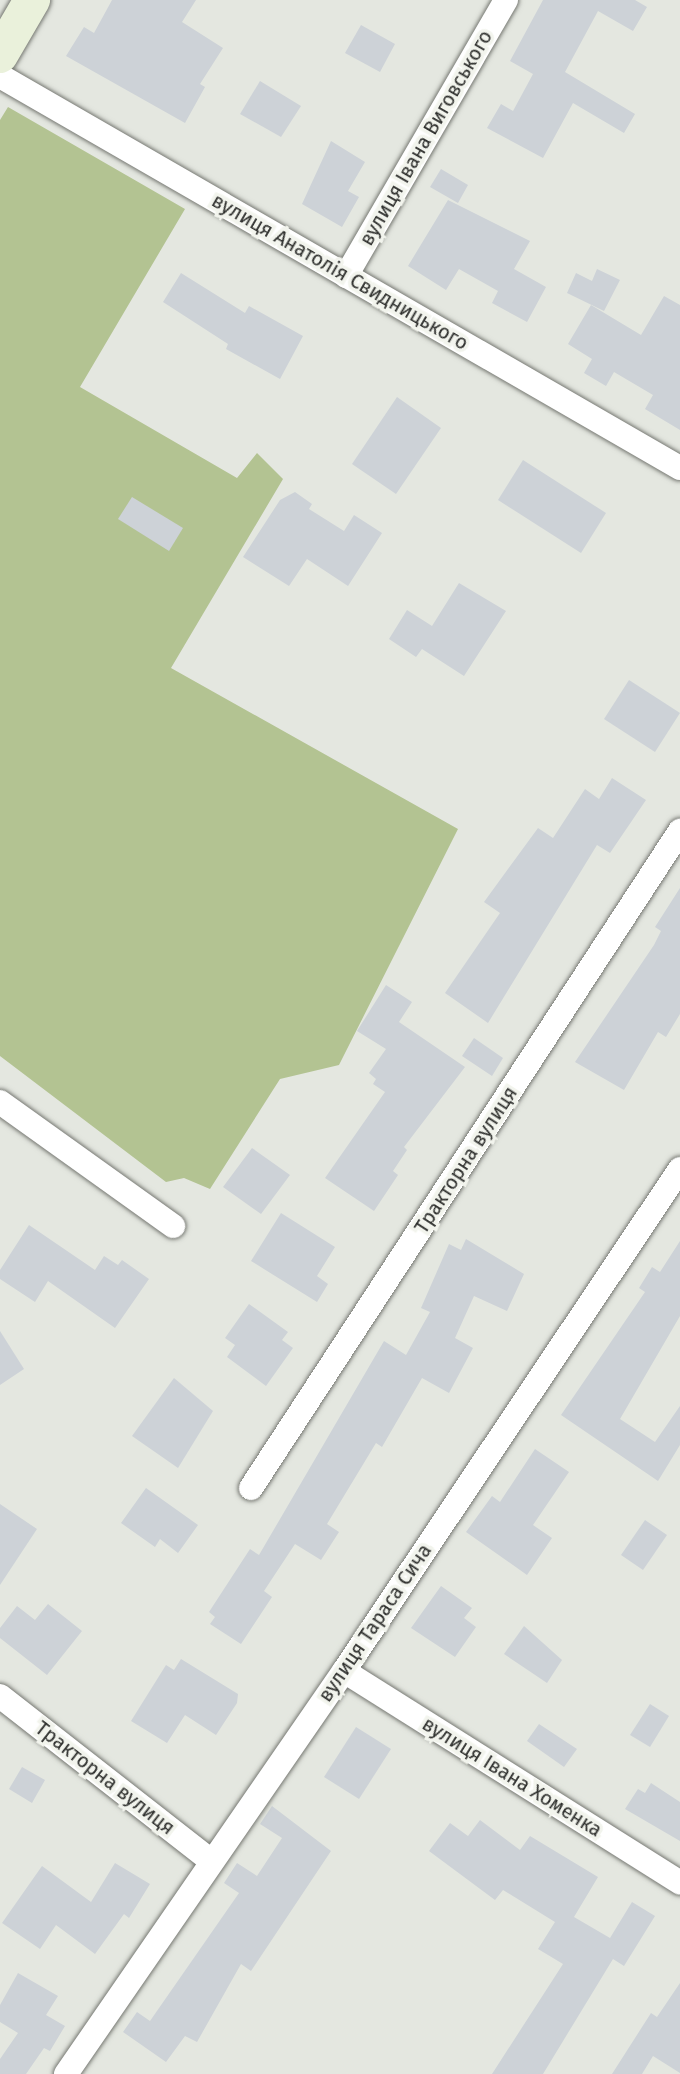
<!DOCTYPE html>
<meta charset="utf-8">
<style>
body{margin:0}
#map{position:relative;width:680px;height:2074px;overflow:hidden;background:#e4e7e0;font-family:"Fira Sans",sans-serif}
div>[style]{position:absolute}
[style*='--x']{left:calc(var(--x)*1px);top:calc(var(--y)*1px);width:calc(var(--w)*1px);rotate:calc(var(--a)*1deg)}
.green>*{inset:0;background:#b3c392}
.building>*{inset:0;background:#cdd2d7}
.roads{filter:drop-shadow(0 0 2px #767872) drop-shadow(0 0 2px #767872)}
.minor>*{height:24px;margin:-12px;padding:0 12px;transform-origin:12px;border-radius:12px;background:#fff}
.secondary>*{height:36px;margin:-18px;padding:0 18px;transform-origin:18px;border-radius:18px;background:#eaf1db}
span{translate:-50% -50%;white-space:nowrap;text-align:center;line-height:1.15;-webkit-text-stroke:7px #f2f4ed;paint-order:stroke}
.street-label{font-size:20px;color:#2e2f2d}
</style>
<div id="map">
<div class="green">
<i style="clip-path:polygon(8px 107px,185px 209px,80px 387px,237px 478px,257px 453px,283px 479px,171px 668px,458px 829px,339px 1065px,280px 1079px,210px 1189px,184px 1178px,166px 1182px,0 1056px,0 120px)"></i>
</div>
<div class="building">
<i style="clip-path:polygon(112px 0,196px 0,182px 22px,223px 48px,200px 84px,205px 87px,185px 123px,66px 56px,84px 27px,94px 33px)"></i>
<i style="clip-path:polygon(543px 0,635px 0,647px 7px,633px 31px,598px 11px,565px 72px,635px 114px,624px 133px,573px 103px,543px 158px,487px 128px,501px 104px,513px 111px,533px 74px,510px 61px)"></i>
<i style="clip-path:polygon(361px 25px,395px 44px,380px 72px,345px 53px)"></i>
<i style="clip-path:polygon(260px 81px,301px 106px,281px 137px,240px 114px)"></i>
<i style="clip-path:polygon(331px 141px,365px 162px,348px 191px,359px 197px,342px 227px,302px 204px)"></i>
<i style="clip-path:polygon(441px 169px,468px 185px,458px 203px,430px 187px)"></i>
<i style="clip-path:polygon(448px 200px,530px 241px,514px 269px,546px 287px,527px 322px,492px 303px,498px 291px,459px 269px,446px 290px,408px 266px)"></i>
<i style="clip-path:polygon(597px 269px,620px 280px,604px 311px,567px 293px,576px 273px,592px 281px)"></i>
<i style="clip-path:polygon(181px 273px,245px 313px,249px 306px,303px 336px,280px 379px,226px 349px,228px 344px,163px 302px)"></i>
<i style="clip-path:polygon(664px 296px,680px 305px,680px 430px,645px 409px,653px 395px,614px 372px,606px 386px,584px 373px,592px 359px,568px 344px,591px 305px,641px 335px)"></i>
<i style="clip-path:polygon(397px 397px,441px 428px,396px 494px,352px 464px)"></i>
<i style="clip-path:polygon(523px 460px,606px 513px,581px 553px,498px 500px)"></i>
<i style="clip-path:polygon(295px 492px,312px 504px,309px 509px,344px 531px,354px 515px,382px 533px,348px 586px,307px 559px,289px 586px,243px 557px,280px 500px)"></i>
<i style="clip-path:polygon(132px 497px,183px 528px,169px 551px,118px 519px)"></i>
<i style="clip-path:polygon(459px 583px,506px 611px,464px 676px,422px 649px,416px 657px,389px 639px,407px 610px,432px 626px)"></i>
<i style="clip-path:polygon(629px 680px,680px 713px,655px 752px,604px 719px)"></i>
<i style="clip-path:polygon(612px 778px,646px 800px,610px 853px,597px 845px,488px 1023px,445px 993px,500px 913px,484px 902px,538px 828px,553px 838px,585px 789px,599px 799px)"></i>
<i style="clip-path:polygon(680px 888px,680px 1014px,666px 1037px,658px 1032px,624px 1090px,575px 1062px,654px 945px,661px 931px,655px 927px)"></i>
<i style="clip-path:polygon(386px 985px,412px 1002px,399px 1022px,465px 1067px,404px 1147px,407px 1150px,393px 1171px,398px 1175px,374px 1211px,325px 1178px,385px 1092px,373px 1084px,376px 1079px,369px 1073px,386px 1049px,357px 1031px)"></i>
<i style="clip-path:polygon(474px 1038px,503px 1058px,492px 1076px,462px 1056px)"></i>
<i style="clip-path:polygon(252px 1148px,290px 1175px,261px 1214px,223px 1187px)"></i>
<i style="clip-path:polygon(281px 1213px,335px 1247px,317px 1276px,328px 1284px,317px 1302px,251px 1261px)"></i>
<i style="clip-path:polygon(29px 1225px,95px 1270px,104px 1256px,118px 1265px,122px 1260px,149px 1279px,115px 1328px,48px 1281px,35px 1302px,0 1279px,0 1270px)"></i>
<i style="clip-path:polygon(466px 1239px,524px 1274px,507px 1311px,474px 1296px,455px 1338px,473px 1348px,449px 1393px,422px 1378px,382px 1447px,376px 1443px,327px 1524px,339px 1532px,321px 1560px,295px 1544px,264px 1591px,272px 1597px,241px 1644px,210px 1624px,215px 1617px,209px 1612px,250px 1549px,259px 1555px,384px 1341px,406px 1355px,430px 1312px,421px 1308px,449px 1244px,461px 1250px)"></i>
<i style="clip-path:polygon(680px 1241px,680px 1316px,620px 1419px,655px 1442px,680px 1406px,680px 1445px,658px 1481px,561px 1415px,645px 1292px,639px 1288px,652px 1267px,660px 1272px)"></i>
<i style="clip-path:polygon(249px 1304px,288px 1332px,282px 1340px,293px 1348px,266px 1386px,227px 1357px,235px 1345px,225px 1338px)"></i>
<i style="clip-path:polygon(0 1331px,24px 1369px,0 1385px)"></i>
<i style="clip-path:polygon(174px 1378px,213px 1411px,178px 1468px,132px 1436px)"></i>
<i style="clip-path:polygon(535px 1449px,569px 1472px,533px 1525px,552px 1538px,527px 1575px,466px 1532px,492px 1496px,500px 1502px)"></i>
<i style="clip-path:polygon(146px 1488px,198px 1525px,178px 1553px,160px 1539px,155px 1547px,121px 1523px)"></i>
<i style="clip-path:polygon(0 1504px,37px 1529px,0 1585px)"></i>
<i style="clip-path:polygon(645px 1520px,667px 1535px,643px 1570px,621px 1555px)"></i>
<i style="clip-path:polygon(441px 1586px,472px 1608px,464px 1618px,476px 1627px,455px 1657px,411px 1628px)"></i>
<i style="clip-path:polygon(48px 1604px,82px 1631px,47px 1675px,0 1638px,0 1628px,17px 1606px,35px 1620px)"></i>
<i style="clip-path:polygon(524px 1626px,562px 1660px,547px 1683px,504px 1654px)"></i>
<i style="clip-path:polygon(181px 1659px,238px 1694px,237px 1703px,216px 1735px,185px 1715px,167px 1743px,131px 1721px,166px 1665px,174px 1670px)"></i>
<i style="clip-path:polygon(650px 1704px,669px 1716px,650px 1747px,630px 1735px)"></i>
<i style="clip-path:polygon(539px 1724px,577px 1749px,564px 1767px,527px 1741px)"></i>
<i style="clip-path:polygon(356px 1727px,391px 1749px,359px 1799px,324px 1777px)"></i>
<i style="clip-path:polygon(22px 1767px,45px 1780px,32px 1803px,9px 1789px)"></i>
<i style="clip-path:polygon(651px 1783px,680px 1802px,680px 1841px,625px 1809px,638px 1789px,645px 1793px)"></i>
<i style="clip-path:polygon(272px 1806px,331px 1851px,251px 1971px,241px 1964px,197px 2042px,185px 2036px,166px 2062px,123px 2032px,137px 2012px,150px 2021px,239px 1893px,224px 1883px,237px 1863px,257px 1876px,282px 1838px,260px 1824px)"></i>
<i style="clip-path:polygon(480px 1820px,520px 1850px,530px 1836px,598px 1877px,574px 1917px,610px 1938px,632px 1902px,655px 1916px,624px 1966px,613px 1959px,543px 2074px,492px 2074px,563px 1964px,538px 1949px,555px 1922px,503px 1890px,495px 1900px,429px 1851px,450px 1823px,468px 1836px)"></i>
<i style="clip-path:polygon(115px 1863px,150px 1884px,129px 1918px,124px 1914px,95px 1954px,56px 1925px,40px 1949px,2px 1923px,42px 1866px,91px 1902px)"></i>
<i style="clip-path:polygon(18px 1973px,58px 1996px,46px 2015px,65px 2026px,50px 2051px,44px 2048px,26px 2074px,0 2074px,0 2059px,18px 2033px,0 2022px,0 2005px)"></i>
<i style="clip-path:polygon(680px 1983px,680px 2073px,653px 2056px,642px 2074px,612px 2074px,651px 2013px,657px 2017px)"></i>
</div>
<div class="roads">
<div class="minor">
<i style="--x:0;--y:76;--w:785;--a:29.96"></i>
<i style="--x:346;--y:276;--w:319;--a:-59.9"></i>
<i style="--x:0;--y:1102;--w:213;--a:35.6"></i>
<i style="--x:251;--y:1488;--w:785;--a:-56.86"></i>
<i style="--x:344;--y:1671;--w:397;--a:32.2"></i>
<i style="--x:0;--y:1696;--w:266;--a:38"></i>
<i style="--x:66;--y:2074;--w:490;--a:-55.4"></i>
<i style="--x:344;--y:1671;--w:604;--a:-56.2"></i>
</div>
<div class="secondary">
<i style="--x:0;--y:55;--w:64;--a:-59.8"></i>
</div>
</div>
<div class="street-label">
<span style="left:426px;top:138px;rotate:-60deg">вулиця Івана Виговського</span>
<span style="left:340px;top:272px;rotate:30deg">вулиця Анатолія Свидницького</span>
<span style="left:466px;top:1160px;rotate:-57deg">Тракторна вулиця</span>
<span style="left:375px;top:1623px;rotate:-56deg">вулиця Тараса Сича</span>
<span style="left:512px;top:1777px;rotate:32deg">вулиця Івана Хоменка</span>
<span style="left:105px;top:1778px;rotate:38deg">Тракторна вулиця</span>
</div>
</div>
